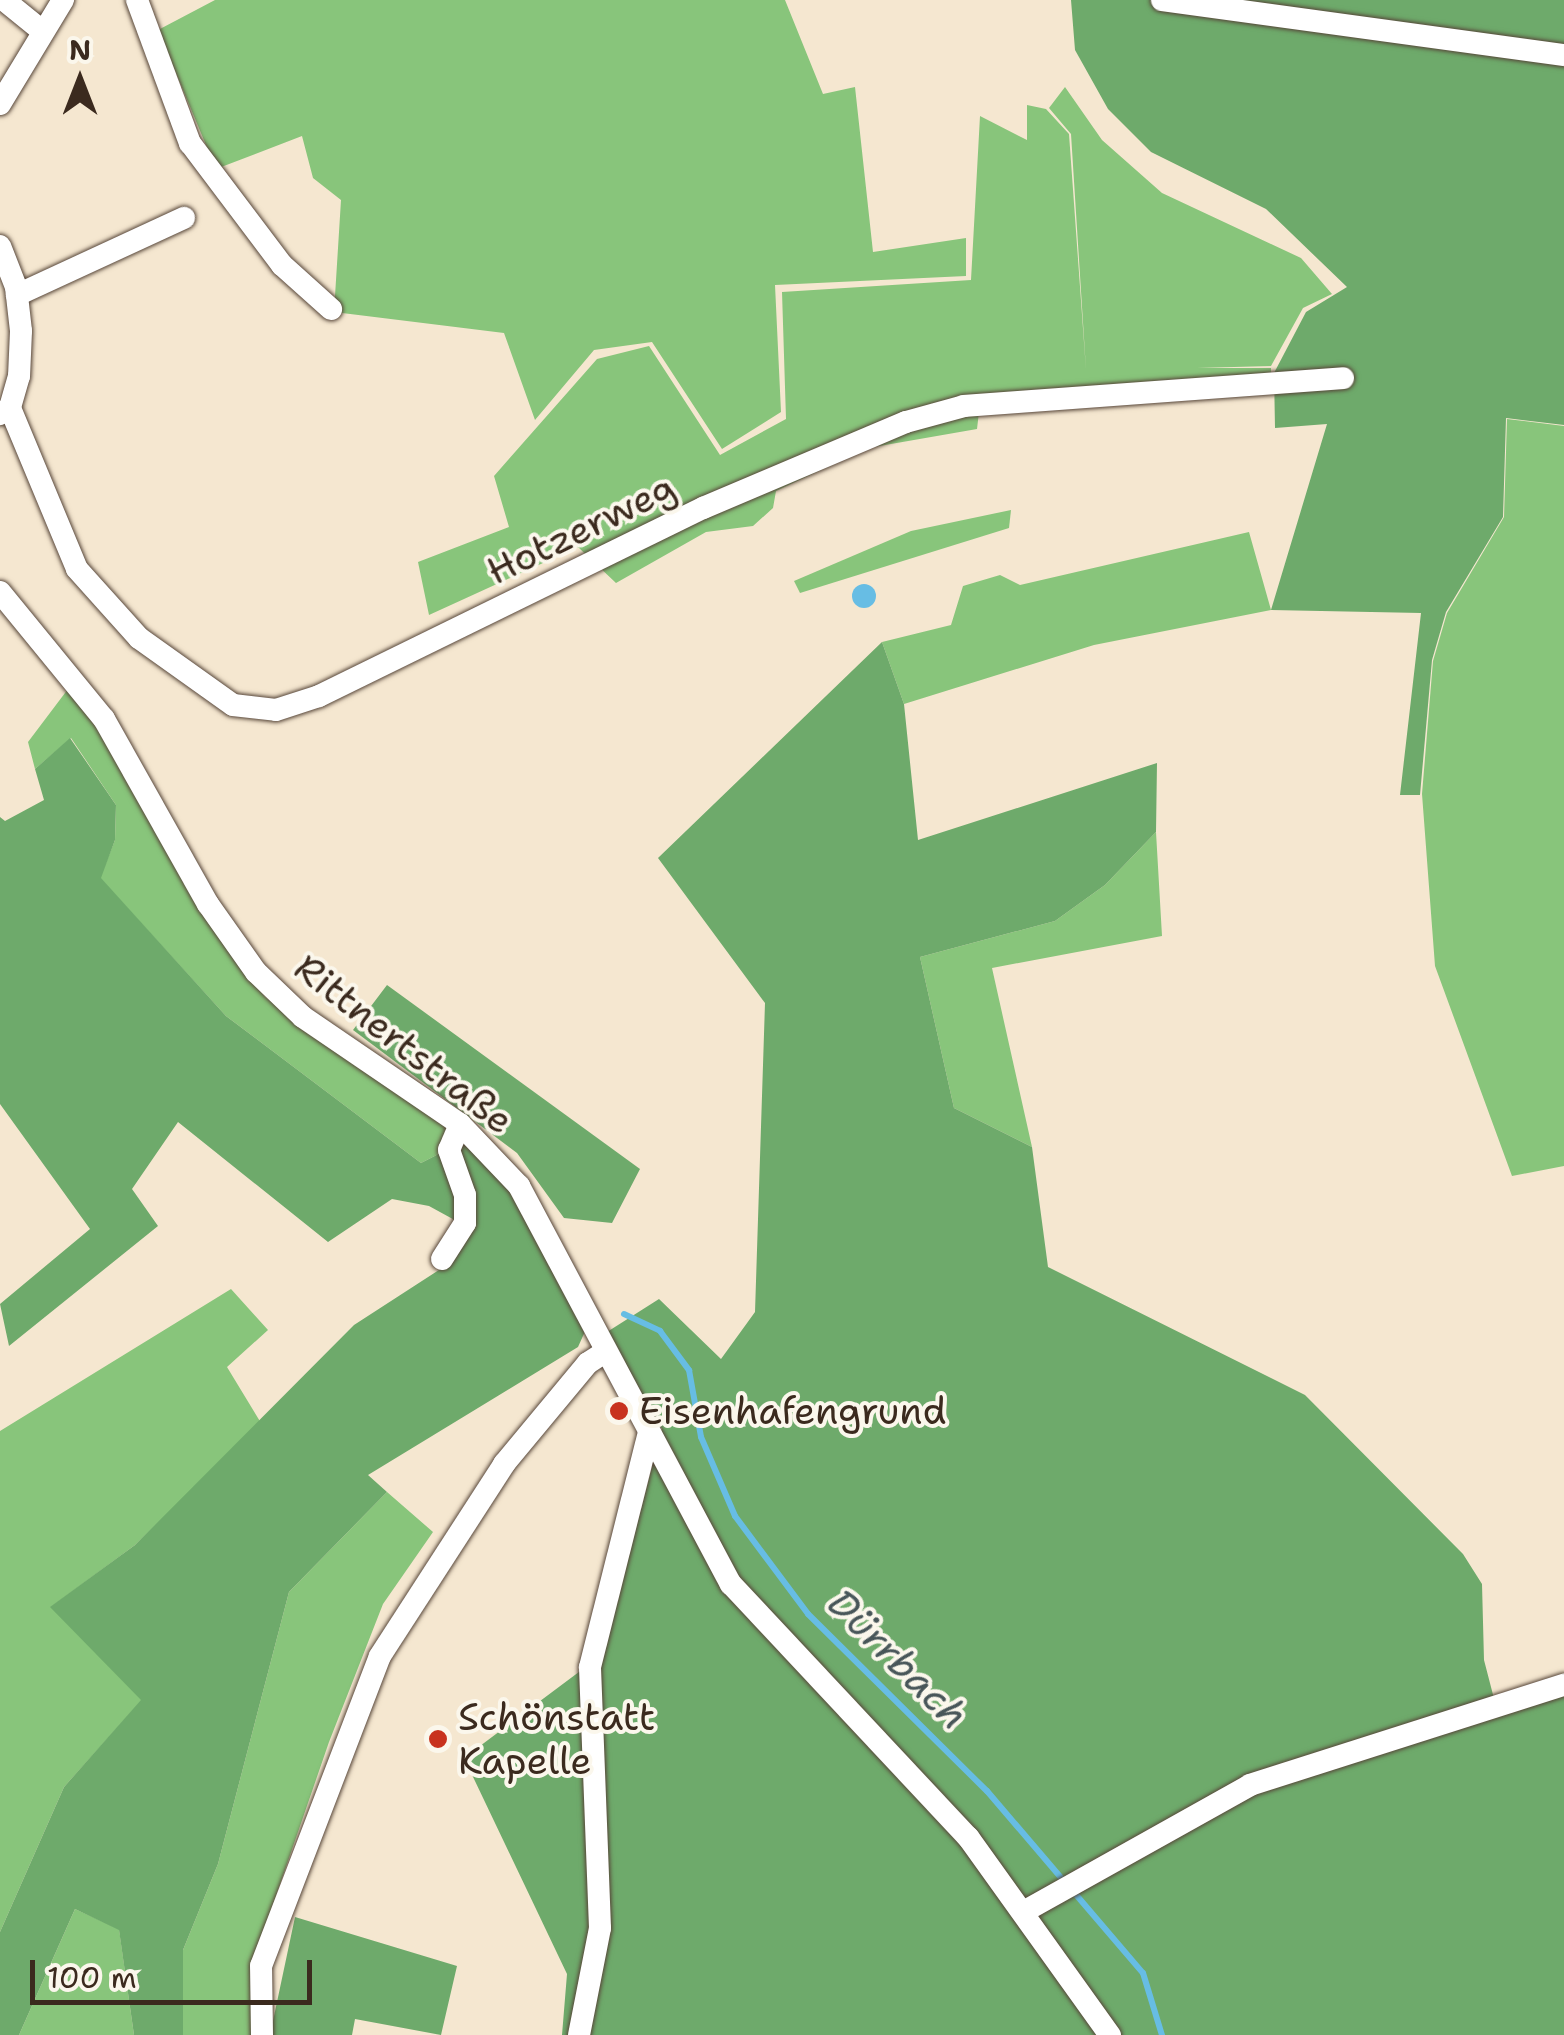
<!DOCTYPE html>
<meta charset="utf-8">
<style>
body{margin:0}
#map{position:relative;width:1564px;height:2035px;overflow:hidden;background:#f5e7d0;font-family:"Shantell Sans",sans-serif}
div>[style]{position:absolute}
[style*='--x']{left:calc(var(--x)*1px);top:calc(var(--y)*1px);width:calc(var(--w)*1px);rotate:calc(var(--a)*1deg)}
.green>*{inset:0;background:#88c57b}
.forest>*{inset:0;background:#6eaa6b}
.water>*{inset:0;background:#67bde4}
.round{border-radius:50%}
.stream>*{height:6px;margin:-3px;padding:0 3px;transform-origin:3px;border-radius:3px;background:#67bde4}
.roads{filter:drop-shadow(0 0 2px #574639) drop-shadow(0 0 2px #574639)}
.minor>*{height:22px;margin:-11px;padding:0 11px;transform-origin:11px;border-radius:11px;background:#fff}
.dots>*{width:28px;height:28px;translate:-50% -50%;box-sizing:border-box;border:5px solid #fbf7ec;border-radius:50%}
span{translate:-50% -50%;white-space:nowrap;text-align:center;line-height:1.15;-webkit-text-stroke:8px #fbf7ec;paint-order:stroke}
.street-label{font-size:38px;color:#3b2a1e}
.poi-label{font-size:38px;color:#3b2a1e}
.left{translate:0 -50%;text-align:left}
.water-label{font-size:40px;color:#485659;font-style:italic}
.north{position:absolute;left:30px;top:30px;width:100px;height:100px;-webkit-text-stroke:8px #fbf7ec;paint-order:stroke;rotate:0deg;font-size:28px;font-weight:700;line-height:40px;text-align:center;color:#3b2a1e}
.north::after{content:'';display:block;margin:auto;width:35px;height:45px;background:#3b2a1e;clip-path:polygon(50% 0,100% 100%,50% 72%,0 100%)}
.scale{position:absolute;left:30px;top:1960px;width:282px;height:45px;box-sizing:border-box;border:5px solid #3b2a1e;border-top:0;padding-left:12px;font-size:30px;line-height:35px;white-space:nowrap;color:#3b2a1e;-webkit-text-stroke:8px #fbf7ec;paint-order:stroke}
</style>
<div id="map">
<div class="green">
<i style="clip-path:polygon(215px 0,785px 0,823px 94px,855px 87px,873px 252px,966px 238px,966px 276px,775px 285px,781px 412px,722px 449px,652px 342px,594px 350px,535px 420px,504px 333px,334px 312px,341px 200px,313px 178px,302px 136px,216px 169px,158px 30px)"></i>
<i style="clip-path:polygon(1065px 87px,1102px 140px,1162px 193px,1301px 258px,1332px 294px,1303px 308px,1271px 366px,1197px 368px,1271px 368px,1271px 380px,981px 395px,977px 429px,868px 448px,776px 491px,773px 508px,753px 526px,706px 532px,616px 583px,578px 547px,429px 615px,418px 562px,509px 527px,494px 476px,597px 359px,649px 346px,720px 455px,786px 419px,782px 292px,971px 280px,980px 116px,1027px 140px,1027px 105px,1046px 109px,1069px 134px,1086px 370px,1071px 134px,1049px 108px)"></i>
<i style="clip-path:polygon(1507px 419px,1564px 426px,1564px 1166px,1512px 1176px,1435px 966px,1422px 794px,1433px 661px,1447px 613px,1504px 517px)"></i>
<i style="clip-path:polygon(1011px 510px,1009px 528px,800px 593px,794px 581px,911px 531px)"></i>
<i style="clip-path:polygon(1249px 532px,1271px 610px,1094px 645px,904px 704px,882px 642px,951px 625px,963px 586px,1000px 575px,1020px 585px)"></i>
<i style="clip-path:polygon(68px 689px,110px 747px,228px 951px,265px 997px,464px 1141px,421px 1163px,226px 1016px,100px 878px,115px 840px,116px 805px,71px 738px,35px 769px,28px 742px)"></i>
<i style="clip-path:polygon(1156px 832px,1162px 936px,992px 968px,1032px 1147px,954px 1108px,920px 957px,1055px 921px,1105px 885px)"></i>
<i style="clip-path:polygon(231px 1289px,268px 1330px,227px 1367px,261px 1423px,135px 1545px,51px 1607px,142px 1700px,64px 1787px,0 1932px,0 1431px)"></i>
<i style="clip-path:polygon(387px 1492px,433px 1532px,383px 1604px,329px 1742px,258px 1948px,257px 2035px,183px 2035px,183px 1950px,218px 1864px,289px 1592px)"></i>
<i style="clip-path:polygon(75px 1909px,119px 1929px,134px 2035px,19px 2035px)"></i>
</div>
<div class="forest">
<i style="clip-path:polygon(1071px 0,1564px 0,1564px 425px,1506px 418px,1503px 517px,1446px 612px,1432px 660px,1420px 795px,1400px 795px,1421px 613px,1271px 610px,1327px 424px,1275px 428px,1274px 373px,1306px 312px,1347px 287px,1266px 209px,1151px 152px,1108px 109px,1075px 50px)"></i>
<i style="clip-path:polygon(882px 642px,904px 704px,918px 840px,1157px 763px,1156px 832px,1105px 885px,1055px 921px,920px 957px,954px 1108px,1032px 1147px,1048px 1267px,1305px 1395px,1463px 1554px,1482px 1584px,1484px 1660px,1498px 1714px,1564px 1692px,1564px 2035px,562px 2035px,567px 1974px,464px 1758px,603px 1654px,662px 1429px,607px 1332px,659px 1299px,721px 1359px,755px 1312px,765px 1003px,658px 858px)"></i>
<i style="clip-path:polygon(70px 738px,116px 805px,115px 840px,101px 878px,226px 1016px,421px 1163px,464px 1141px,506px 1182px,587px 1327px,578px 1347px,368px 1475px,387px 1492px,289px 1592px,218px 1864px,183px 1950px,183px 2035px,134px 2035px,119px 1930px,75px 1909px,19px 2035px,0 2035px,0 1932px,64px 1787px,141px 1700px,50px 1607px,135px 1545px,354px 1325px,442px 1268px,471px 1229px,429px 1206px,392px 1199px,328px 1242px,178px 1122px,132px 1189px,158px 1226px,9px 1346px,0 1304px,90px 1229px,0 1104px,0 817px,5px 821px,44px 800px,35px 769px)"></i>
<i style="clip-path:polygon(387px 985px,640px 1169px,612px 1223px,564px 1218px,517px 1153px,353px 1030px)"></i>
<i style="clip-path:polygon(295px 1917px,457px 1966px,441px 2035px,355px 2019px,352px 2035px,270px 2035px)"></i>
</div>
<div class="water">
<i class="round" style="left:852px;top:584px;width:24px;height:24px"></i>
</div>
<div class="stream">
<i style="--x:624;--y:1314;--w:40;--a:25"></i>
<i style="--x:660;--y:1331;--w:49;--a:53.4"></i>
<i style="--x:689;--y:1370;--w:68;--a:79.8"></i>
<i style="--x:701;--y:1437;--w:86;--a:66.7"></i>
<i style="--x:735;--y:1516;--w:122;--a:53.3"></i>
<i style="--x:808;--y:1614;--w:252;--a:44.7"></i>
<i style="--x:987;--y:1791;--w:118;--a:49.5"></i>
<i style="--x:1072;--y:1890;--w:109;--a:49.5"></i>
<i style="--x:1143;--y:1973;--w:65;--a:73"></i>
</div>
<div class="roads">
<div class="minor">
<i style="--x:4;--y:0;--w:48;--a:39"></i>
<i style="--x:137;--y:0;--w:153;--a:69.7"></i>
<i style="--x:190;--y:143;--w:153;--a:53"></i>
<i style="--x:282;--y:265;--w:66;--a:41.9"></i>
<i style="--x:1162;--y:0;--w:406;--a:7.8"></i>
<i style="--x:0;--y:104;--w:122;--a:-58.8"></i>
<i style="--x:0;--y:246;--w:44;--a:68.7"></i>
<i style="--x:16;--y:287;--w:44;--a:83.5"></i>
<i style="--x:21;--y:331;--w:45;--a:92.5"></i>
<i style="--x:19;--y:376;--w:33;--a:106"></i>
<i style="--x:10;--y:408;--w:12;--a:149"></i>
<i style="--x:17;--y:295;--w:184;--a:-24.8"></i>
<i style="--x:10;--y:408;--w:174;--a:67.4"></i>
<i style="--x:77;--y:569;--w:93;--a:48.1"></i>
<i style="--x:139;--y:638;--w:115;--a:35.5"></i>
<i style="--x:233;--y:705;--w:43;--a:6.6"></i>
<i style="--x:276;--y:710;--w:45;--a:-18"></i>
<i style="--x:319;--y:696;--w:428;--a:-26.1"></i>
<i style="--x:703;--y:508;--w:220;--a:-23"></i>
<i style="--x:906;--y:422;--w:60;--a:-15.4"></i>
<i style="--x:964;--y:406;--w:380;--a:-4.2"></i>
<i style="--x:0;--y:592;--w:164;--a:50.7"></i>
<i style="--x:104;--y:719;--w:212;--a:60.7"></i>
<i style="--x:208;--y:904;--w:83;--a:54.8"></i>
<i style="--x:256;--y:972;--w:65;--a:43.8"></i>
<i style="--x:303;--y:1017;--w:190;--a:34.3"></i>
<i style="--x:460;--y:1124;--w:86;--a:46.4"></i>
<i style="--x:519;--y:1186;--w:451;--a:62"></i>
<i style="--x:731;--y:1584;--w:347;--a:46.9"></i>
<i style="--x:968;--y:1837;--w:244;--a:54.4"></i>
<i style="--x:442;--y:1259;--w:43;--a:-57.4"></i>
<i style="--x:465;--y:1223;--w:28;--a:-90"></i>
<i style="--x:465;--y:1195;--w:48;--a:-109.6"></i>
<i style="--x:449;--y:1150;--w:28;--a:-67"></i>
<i style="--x:1025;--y:1911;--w:258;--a:-29.2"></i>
<i style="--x:1250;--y:1785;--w:330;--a:-17.7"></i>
<i style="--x:262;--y:2035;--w:69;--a:-90.8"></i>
<i style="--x:261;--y:1966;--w:332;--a:-69"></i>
<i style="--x:380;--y:1656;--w:229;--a:-57.1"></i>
<i style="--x:504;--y:1464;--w:131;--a:-50.3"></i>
<i style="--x:588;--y:1363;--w:20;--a:-33"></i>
<i style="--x:579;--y:2035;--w:109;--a:-78.9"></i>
<i style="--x:600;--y:1928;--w:261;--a:-92.2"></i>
<i style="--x:590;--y:1667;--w:238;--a:-75.9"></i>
</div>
</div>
<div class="dots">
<i style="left:619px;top:1411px;background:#c8321e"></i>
<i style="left:438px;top:1739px;background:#c8321e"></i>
</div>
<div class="street-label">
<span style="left:581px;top:529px;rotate:-26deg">Hotzerweg</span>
<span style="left:404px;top:1044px;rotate:38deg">Rittnertstraße</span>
</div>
<div class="poi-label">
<span class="left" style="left:639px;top:1411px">Eisenhafengrund</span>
<span class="left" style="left:458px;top:1739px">Schönstatt<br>Kapelle</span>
</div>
<div class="water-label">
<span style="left:898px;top:1659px;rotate:45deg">Dürrbach</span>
</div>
<div class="north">N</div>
<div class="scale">100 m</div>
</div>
